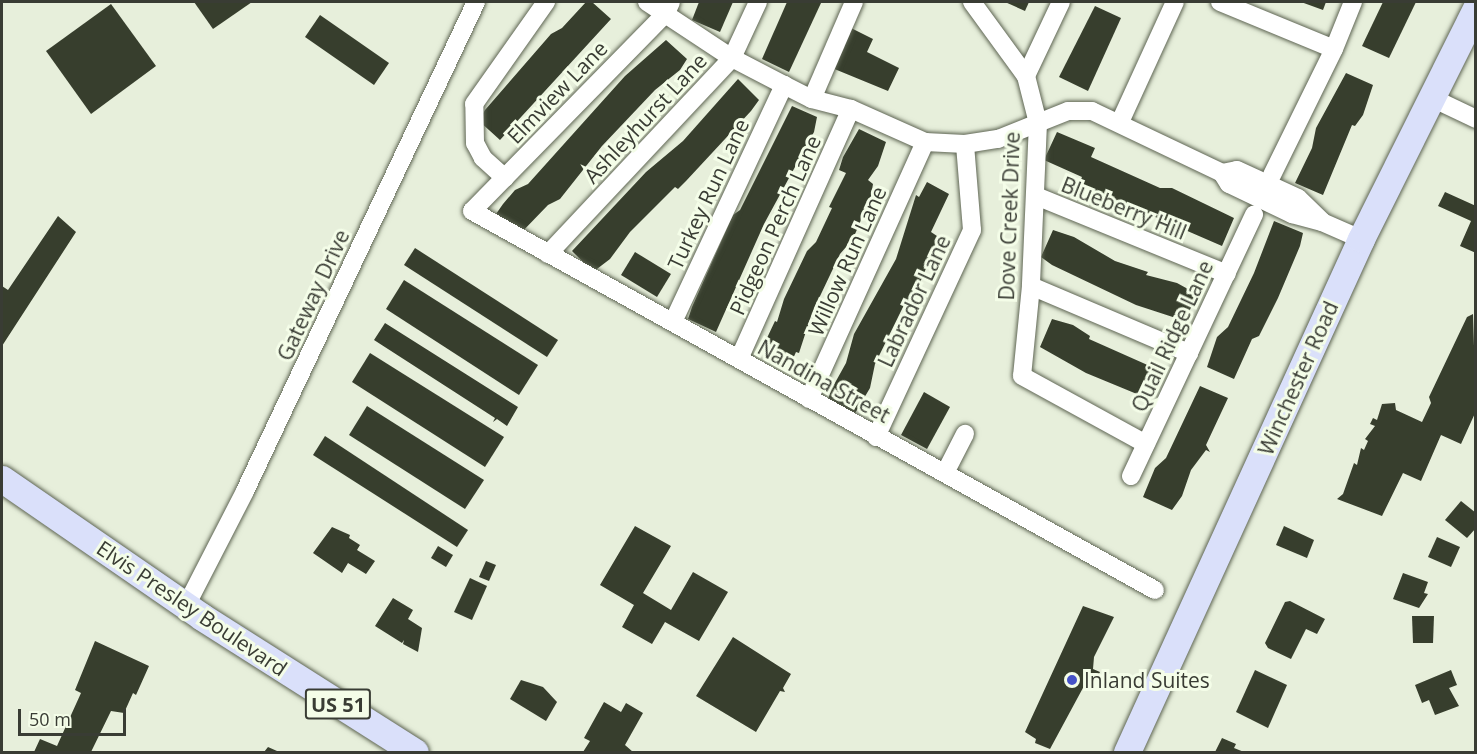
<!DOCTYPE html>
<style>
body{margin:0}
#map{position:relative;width:1477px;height:754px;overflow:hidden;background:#e7efdb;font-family:"Open Sans",sans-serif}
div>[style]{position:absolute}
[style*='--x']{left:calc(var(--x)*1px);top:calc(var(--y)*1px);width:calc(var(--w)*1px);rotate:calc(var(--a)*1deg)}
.building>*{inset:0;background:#373e2d}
.roads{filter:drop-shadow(0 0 2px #5e6553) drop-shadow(0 0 2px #5e6553)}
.minor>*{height:18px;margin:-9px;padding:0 9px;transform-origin:9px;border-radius:9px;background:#fff}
.primary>*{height:27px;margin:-13.5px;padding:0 13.5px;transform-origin:13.5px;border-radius:13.5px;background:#dae0fa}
.dots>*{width:16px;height:16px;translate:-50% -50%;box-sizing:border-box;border:3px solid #f4fde8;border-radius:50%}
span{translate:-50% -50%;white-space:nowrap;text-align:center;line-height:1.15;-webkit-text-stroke:6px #f4fde8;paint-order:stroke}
.shield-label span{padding:2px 4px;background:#f4fde8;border:2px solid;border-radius:4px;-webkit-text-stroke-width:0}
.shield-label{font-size:20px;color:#393c34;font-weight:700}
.street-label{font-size:21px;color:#393c34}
.poi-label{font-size:21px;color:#393c34}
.left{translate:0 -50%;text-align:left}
.frame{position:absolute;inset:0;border:3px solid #393c34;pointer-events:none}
.scale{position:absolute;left:18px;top:709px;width:108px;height:27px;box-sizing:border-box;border:3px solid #393c34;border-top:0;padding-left:8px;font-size:18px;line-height:21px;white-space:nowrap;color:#393c34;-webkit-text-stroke:4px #f4fde8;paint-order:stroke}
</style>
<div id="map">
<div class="building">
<i style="clip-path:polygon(194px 2px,252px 2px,213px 29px)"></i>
<i style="clip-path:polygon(586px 2px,592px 2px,611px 19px,500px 140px,479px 121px,485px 110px,551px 34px,562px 28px)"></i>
<i style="clip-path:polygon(699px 2px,733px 2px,720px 32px,692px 20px)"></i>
<i style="clip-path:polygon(787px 2px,821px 3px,789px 72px,762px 59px)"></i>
<i style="clip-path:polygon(1005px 2px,1029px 2px,1025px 11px)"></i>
<i style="clip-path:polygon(1301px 2px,1326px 2px,1323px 10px)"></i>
<i style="clip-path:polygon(1383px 2px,1416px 2px,1389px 58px,1362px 46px)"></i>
<i style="clip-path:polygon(111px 4px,156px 66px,91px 114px,46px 51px)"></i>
<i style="clip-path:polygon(1095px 6px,1121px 18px,1088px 91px,1059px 77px)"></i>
<i style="clip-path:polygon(320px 15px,389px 63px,374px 85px,305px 37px)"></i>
<i style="clip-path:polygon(851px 28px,873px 39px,867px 52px,899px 68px,888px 91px,832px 68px)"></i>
<i style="clip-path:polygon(666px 40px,687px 59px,680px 70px,655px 90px,602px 146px,560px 199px,548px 205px,519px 235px,496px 214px,503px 204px,515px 190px,528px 184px,625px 76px)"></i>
<i style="clip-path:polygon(1346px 73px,1373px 85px,1363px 115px,1355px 126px,1352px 125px,1323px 195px,1295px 183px,1312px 148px,1316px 128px)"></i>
<i style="clip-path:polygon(738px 79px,759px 100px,751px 111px,686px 181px,678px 189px,675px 187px,630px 232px,610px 259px,593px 272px,572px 251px,646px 172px,683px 141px)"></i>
<i style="clip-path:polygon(792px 106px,817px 117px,814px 132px,764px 224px,716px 332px,688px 319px,692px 307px,733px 215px,740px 210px)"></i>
<i style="clip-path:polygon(859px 129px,886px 142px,878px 166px,868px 180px,873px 184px,871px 196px,853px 239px,840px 254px,812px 313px,799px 353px,796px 352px,791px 363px,764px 350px,767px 338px,775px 321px,777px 322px,784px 299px,807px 251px,816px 242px,832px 208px,829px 207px,846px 173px,839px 170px,843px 157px)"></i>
<i style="clip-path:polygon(1057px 132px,1095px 148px,1091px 157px,1160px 188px,1172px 188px,1234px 218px,1222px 246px,1079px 184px,1082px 177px,1044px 160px)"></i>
<i style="clip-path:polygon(927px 182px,949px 194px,931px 232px,937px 236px,935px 247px,917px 290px,906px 306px,904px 305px,875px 364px,870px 388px,854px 415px,827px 403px,831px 390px,846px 363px,854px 334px,896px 259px,916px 195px,919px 197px)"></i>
<i style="clip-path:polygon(1445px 192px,1476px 206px,1476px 253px,1460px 246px,1471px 221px,1438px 206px)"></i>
<i style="clip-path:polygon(58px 216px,76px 232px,2px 346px,2px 286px,8px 290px)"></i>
<i style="clip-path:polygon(1274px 221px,1303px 233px,1300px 246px,1278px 298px,1259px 336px,1252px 339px,1234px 379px,1207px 367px,1217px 337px,1228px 327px,1254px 273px)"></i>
<i style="clip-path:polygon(1053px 230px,1074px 237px,1115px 261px,1148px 272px,1146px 275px,1177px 283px,1197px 294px,1185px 321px,1136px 305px,1052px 265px,1041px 257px)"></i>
<i style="clip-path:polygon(415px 248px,558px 340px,547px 357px,404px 265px)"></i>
<i style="clip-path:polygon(635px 252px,671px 274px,657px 297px,621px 275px)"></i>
<i style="clip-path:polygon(404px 280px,538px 365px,519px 395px,386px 309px)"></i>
<i style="clip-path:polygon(1473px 314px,1476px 411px,1461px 444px,1441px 435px,1421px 481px,1403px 473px,1382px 516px,1337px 499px,1343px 494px,1354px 463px,1357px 465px,1361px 448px,1364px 450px,1368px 441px,1365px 439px,1375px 426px,1370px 424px,1373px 418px,1377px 420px,1382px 404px,1395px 403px,1396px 410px,1422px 422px,1431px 403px,1429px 397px,1467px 317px)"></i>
<i style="clip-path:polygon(1052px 319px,1073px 325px,1090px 336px,1089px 339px,1161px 371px,1149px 399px,1086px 373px,1040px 347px)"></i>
<i style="clip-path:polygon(385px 323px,518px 407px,507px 426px,497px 419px,493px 422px,495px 418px,374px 340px)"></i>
<i style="clip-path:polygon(370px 353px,504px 437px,485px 467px,352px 382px)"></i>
<i style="clip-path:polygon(1200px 386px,1228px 398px,1206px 445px,1210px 452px,1206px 450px,1191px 470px,1182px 496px,1172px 510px,1143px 497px,1155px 468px,1166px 458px)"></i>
<i style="clip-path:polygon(924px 392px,950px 407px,927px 449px,901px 435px)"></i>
<i style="clip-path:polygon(367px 406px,484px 480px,465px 509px,349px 435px)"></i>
<i style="clip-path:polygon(325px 436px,468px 530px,457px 547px,313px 455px)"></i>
<i style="clip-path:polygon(1461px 501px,1476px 513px,1476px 528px,1467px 538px,1445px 520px)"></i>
<i style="clip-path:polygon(635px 526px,671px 546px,643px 593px,671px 610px,693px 572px,728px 592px,699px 641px,665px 622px,652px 644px,622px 627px,634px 605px,600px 585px)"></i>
<i style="clip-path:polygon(1284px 526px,1314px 540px,1307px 558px,1276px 545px)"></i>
<i style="clip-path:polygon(332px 527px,350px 535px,349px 538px,360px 545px,357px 550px,375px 561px,366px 574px,348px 563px,342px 573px,313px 553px)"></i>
<i style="clip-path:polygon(1437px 537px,1460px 547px,1451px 567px,1428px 557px)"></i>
<i style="clip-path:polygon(438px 546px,453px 555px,446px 567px,431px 558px)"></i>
<i style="clip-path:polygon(486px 561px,496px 565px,489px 581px,479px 577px)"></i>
<i style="clip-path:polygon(1403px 573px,1428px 582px,1424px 593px,1428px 594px,1419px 608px,1393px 599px)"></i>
<i style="clip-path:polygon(470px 578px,487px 586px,472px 620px,454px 612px)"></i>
<i style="clip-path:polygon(393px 598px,413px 610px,408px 619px,422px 628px,418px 652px,403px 644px,404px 640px,402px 643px,375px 626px)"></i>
<i style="clip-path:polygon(1290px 601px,1325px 619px,1317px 634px,1306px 629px,1291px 659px,1268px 648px,1265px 643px,1285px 602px)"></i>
<i style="clip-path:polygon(1083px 606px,1114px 617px,1094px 657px,1093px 669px,1100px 672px,1092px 690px,1084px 686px,1050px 749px,1035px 743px,1036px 739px,1025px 732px)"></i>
<i style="clip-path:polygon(1412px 616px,1434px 616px,1433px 643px,1413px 643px)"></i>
<i style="clip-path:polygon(733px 637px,791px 674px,783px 688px,785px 692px,780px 691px,756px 732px,696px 696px)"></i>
<i style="clip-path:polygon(95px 641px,149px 666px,136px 695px,133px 693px,124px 713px,111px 711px,91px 752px,34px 752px,40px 739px,57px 746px,81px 693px,75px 690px)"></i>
<i style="clip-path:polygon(1255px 670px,1287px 685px,1268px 728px,1236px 712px)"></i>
<i style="clip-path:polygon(1451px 670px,1457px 685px,1449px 688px,1459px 706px,1435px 715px,1429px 700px,1422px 703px,1415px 685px)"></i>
<i style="clip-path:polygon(521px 680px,543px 687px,557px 702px,546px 721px,510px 699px)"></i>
<i style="clip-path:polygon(604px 702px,621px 712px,626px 703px,643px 713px,625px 745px,633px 752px,583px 752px,590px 741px,584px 738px)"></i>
<i style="clip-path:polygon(1222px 738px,1236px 744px,1234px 748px,1244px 752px,1215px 752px)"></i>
<i style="clip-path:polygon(268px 747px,277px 751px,287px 752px,264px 752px)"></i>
</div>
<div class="roads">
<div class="minor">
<i style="--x:647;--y:2;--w:102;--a:33.4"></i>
<i style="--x:732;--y:58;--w:59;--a:27.4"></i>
<i style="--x:784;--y:85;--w:31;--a:27"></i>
<i style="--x:812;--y:99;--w:40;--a:14.4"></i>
<i style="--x:851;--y:109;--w:81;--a:24"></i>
<i style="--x:925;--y:142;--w:40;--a:2.9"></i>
<i style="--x:965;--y:144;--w:33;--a:-9"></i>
<i style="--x:998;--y:139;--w:75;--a:-21.8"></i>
<i style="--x:1068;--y:111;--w:24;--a:0"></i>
<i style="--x:1092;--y:111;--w:144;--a:25.5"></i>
<i style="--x:1222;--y:173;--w:13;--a:58"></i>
<i style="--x:1229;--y:184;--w:70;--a:25.5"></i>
<i style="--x:1292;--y:214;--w:31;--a:15"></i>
<i style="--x:1322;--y:222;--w:43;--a:23.6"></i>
<i style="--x:671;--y:2;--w:12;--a:114"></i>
<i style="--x:666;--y:13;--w:277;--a:134.4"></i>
<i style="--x:472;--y:211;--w:781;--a:29.03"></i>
<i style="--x:972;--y:2;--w:92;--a:53.9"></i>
<i style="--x:1026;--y:76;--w:49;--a:75.7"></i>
<i style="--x:1038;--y:123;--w:163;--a:92.5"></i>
<i style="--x:1031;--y:286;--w:90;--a:95.7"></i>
<i style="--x:1022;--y:376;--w:141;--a:28.7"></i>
<i style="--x:1220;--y:2;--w:123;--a:22.4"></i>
<i style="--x:1026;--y:76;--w:82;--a:-64.7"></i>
<i style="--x:1432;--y:98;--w:49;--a:25.5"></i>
<i style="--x:812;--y:99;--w:106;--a:-66.6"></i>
<i style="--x:1120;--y:122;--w:132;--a:-65.4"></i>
<i style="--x:1222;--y:173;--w:15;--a:-11"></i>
<i style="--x:1237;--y:170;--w:67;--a:24.7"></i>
<i style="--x:1298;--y:198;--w:33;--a:44"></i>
<i style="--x:1272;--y:175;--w:140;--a:-63.8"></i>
<i style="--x:1334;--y:49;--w:51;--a:-68"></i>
<i style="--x:505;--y:178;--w:30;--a:-138"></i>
<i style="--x:483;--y:158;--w:17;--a:-118"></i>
<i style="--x:475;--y:143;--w:39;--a:-91"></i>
<i style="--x:474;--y:104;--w:125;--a:-54.8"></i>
<i style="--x:1036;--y:196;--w:206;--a:22.2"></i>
<i style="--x:548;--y:254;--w:269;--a:-46.8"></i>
<i style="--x:732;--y:58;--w:62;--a:-65.1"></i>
<i style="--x:1031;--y:286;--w:172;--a:23"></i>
<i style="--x:673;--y:322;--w:262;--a:-64.9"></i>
<i style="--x:739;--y:359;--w:274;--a:-65.9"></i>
<i style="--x:809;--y:399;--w:282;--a:-65.7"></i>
<i style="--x:876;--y:437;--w:228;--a:-65.1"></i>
<i style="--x:972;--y:230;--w:86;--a:-94.7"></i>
<i style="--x:945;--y:473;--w:44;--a:-62.9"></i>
<i style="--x:1131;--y:476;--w:289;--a:-64.8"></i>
<i style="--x:186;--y:606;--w:129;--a:-62.8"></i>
<i style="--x:245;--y:491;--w:541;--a:-64.71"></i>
</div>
<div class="primary">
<i style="--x:2;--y:479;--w:243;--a:34.6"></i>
<i style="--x:202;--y:617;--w:252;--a:32.4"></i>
<i style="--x:1127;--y:752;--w:564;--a:-65.48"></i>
<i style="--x:1361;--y:239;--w:258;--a:-63.5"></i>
</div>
</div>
<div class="dots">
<i style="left:1072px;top:680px;background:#4652c7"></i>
</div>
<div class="shield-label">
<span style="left:338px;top:704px">US 51</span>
</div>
<div class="street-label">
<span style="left:557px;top:92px;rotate:-46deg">Elmview Lane</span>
<span style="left:645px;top:118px;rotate:-47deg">Ashleyhurst Lane</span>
<span style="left:708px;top:194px;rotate:-65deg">Turkey Run Lane</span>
<span style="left:1124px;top:208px;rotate:22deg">Blueberry Hill</span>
<span style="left:1009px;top:216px;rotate:-88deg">Dove Creek Drive</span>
<span style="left:775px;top:225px;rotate:-66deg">Pidgeon Perch Lane</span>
<span style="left:847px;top:261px;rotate:-66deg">Willow Run Lane</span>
<span style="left:313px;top:295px;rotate:-65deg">Gateway Drive</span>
<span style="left:914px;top:301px;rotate:-65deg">Labrador Lane</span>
<span style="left:1172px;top:336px;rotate:-65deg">Quail Ridge Lane</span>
<span style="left:1298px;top:378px;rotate:-66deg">Winchester Road</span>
<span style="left:824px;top:381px;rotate:29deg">Nandina Street</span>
<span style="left:192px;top:608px;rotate:34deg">Elvis Presley Boulevard</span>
</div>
<div class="poi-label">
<span class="left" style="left:1084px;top:680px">Inland Suites</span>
</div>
<div class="frame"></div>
<div class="scale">50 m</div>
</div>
